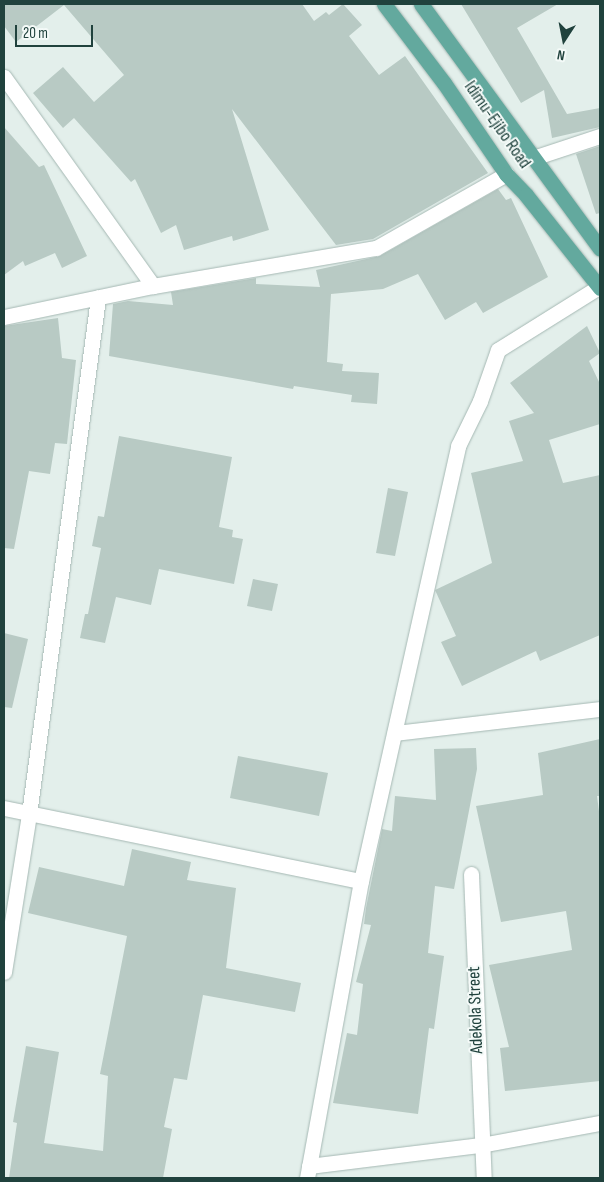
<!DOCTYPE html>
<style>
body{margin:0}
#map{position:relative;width:604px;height:1182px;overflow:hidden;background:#e3efeb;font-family:"Sofia Sans Condensed",sans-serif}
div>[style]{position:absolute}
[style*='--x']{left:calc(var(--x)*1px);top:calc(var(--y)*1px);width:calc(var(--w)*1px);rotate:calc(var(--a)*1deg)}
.building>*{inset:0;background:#b8cac4}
.roads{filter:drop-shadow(0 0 1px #a5b8b3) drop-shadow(0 0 1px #a5b8b3)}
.minor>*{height:15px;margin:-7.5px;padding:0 7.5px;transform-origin:7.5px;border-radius:7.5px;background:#fff}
.major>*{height:15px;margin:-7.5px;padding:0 7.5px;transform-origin:7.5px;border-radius:7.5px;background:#63a99e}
span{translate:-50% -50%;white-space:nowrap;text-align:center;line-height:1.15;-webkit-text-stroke:4px #f4faf8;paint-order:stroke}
.street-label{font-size:18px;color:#20423d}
.frame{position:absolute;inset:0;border:5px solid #20423d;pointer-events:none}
.north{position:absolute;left:539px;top:15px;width:50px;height:50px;-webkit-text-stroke:4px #f4faf8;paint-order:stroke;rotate:191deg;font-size:14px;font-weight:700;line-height:20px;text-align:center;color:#20423d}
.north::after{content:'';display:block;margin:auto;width:18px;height:22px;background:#20423d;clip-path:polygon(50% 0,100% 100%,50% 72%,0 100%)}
.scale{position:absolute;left:15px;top:25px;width:78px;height:22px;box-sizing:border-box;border:2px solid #20423d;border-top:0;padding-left:6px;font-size:15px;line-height:18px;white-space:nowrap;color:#20423d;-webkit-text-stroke:4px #f4faf8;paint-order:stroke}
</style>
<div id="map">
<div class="building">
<i style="clip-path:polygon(4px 4px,302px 4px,314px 21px,326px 12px,329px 15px,343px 4px,362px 25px,349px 36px,379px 75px,405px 56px,488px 173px,373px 239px,336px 245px,232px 109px,269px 230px,233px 241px,232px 236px,184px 250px,176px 225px,161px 233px,135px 179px,131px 182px,74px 118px,63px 128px,33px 93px,63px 67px,94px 102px,124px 75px,64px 5px,16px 42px,4px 26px)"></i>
<i style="clip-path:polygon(461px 4px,558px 4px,517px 28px,567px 114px,600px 108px,600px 127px,552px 138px,544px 90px,521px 103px)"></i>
<i style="clip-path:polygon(4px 127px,39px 167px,44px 165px,87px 256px,62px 268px,55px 253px,25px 266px,23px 261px,4px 275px)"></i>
<i style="clip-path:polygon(600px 146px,600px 213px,596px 214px,576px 154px)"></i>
<i style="clip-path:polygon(498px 189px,506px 200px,511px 198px,548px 277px,483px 313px,476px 302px,445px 320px,418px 274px,383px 289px,331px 294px,327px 362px,343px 364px,342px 371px,379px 373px,377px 404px,351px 402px,352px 395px,294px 386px,293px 389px,109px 356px,113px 304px,128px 301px,173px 305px,171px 292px,256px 278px,256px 284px,320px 287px,316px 270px,380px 256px)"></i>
<i style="clip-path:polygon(58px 318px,62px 358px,76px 360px,67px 444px,55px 443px,50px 474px,29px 471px,14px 549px,4px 548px,4px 326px)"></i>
<i style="clip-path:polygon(587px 326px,600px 353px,589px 361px,600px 384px,600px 424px,549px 440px,563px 483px,600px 475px,600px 635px,540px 661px,536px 651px,462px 686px,441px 642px,456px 636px,435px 590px,492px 563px,471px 473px,523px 461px,509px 421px,534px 413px,510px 383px)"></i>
<i style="clip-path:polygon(119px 436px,232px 457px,219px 527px,233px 530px,232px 537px,243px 539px,234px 584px,159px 569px,151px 605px,116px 597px,105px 643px,80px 638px,85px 614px,88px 614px,101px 548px,92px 546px,98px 516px,104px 517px)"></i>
<i style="clip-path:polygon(388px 488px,408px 492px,395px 556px,376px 553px)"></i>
<i style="clip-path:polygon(253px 579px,278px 584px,272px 611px,247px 606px)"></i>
<i style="clip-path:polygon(4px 633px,28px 639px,12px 708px,4px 707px)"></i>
<i style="clip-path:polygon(600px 739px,600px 796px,597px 796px,600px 819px,600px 1081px,505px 1091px,500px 1048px,509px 1047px,489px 965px,572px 950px,566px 911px,501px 922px,476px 806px,543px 795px,538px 753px)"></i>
<i style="clip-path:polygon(476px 748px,477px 769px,454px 889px,435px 886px,428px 953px,444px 956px,434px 1029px,429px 1028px,418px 1114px,333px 1103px,347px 1033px,357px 1035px,363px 984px,356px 982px,371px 925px,364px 924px,366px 908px,382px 829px,392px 831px,395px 796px,436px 800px,434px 749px)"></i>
<i style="clip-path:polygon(238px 756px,328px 773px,319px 816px,230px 798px)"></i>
<i style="clip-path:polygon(132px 849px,191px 862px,187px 880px,236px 888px,226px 968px,301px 983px,295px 1012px,203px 995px,187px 1080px,174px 1078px,164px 1127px,172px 1129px,163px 1178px,9px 1178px,17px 1123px,13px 1122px,26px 1046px,59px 1052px,44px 1143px,103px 1151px,108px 1076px,100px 1074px,127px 936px,28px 913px,39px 867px,124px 886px)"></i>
</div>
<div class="roads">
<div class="minor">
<i style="--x:4;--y:77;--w:257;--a:54.5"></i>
<i style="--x:533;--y:158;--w:71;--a:-18.2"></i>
<i style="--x:4;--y:317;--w:152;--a:-11.8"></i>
<i style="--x:153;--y:286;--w:226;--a:-9.7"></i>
<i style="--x:376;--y:248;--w:150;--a:-29.6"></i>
<i style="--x:395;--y:733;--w:206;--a:-6.7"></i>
<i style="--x:4;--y:808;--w:364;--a:11.6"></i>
<i style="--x:471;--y:874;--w:304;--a:87.6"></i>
<i style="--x:4;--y:972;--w:160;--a:-81"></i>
<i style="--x:29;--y:814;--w:521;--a:-82.38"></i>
<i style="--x:309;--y:1166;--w:173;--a:-7"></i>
<i style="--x:481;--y:1145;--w:121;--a:-10.5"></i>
<i style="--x:307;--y:1178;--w:302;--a:-79.7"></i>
<i style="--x:361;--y:881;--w:446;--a:-77.4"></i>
<i style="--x:458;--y:446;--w:50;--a:-63.9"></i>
<i style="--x:480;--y:401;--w:54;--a:-70.6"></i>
<i style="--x:498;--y:350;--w:119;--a:-32"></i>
</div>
<div class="major">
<i style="--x:384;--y:4;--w:99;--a:52.8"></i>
<i style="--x:444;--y:83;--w:110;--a:55.7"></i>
<i style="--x:506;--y:174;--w:29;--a:46"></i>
<i style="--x:526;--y:195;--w:119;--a:51.5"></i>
<i style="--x:421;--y:4;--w:303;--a:53.8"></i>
</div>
</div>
<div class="street-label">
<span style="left:497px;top:125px;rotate:55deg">Idimu-Ejibo Road</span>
<span style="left:476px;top:1010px;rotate:-92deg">Adekola Street</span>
</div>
<div class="frame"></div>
<div class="north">N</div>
<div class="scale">20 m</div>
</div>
